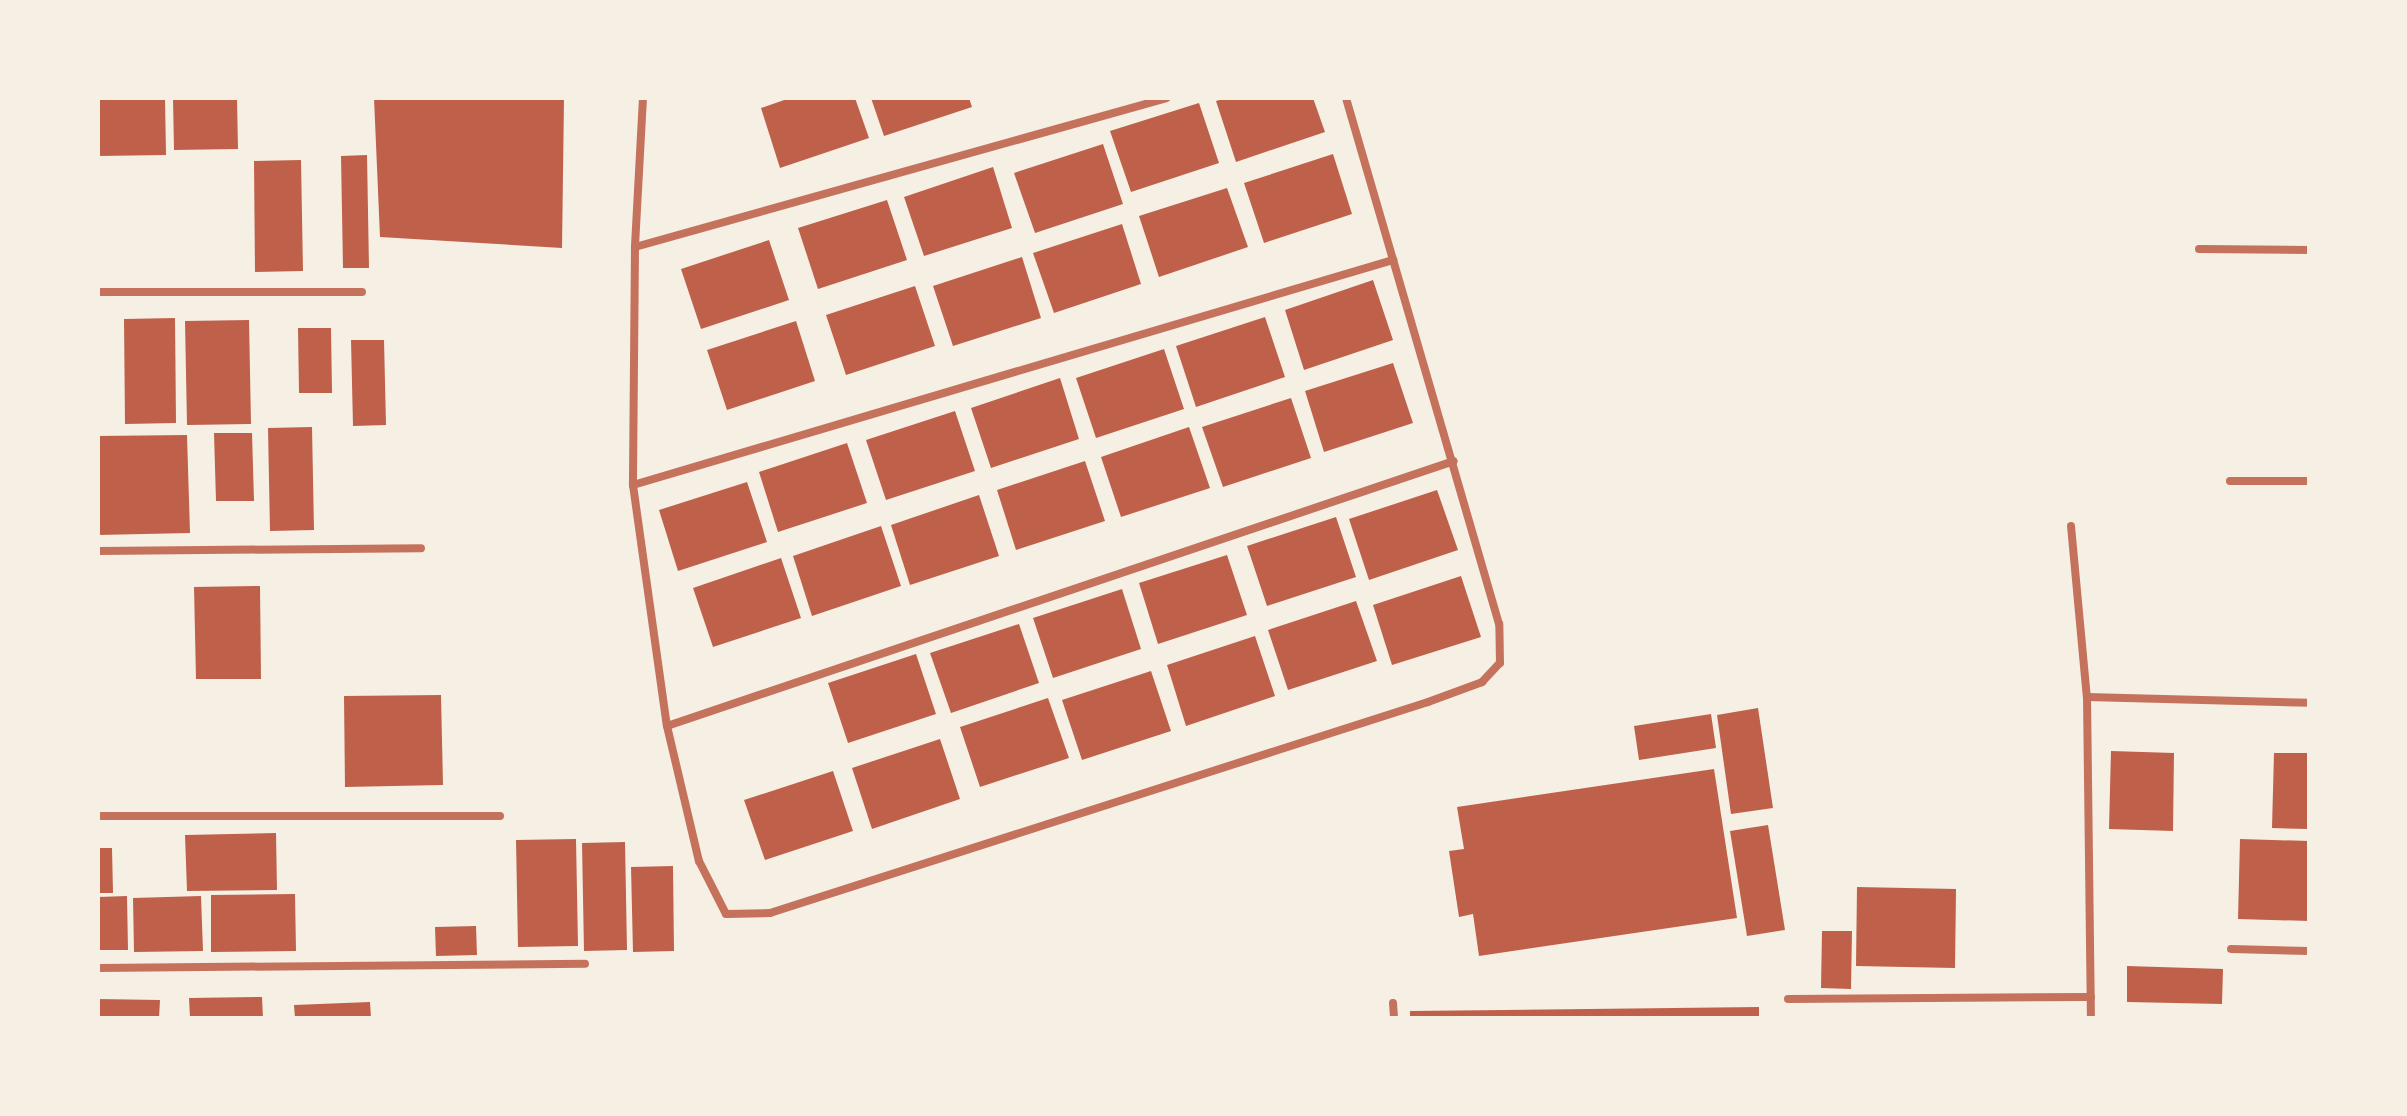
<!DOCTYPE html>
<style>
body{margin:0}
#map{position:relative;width:2407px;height:1116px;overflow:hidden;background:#f6efe4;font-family:"Asap Condensed",sans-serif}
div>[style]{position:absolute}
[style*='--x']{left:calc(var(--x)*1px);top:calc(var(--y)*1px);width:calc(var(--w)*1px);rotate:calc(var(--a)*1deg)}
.building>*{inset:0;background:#bf614a}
.minor>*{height:8px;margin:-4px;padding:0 4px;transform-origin:4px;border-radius:4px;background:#c5725c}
span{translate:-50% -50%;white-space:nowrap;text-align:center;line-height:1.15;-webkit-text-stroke:8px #f6efe4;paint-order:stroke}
.frame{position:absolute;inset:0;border:100px solid #f6efe4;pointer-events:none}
</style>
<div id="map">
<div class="building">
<i style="clip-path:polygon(98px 98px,165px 98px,166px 155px,98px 156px)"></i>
<i style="clip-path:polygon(173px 98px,237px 98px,238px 149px,174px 150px)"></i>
<i style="clip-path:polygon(374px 98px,564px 98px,562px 248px,380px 237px)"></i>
<i style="clip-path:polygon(790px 98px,855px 98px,869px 138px,780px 168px,761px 108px)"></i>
<i style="clip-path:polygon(871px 98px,969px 98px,972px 107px,884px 136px)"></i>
<i style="clip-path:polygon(1226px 98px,1313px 98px,1325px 132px,1236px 162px,1216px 101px)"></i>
<i style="clip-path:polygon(1199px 103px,1219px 163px,1131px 192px,1110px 131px)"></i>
<i style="clip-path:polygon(1103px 144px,1123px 204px,1035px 233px,1014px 173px)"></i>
<i style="clip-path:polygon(1333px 154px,1352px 214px,1264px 243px,1244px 183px)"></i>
<i style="clip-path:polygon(367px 155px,369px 268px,343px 268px,341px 156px)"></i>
<i style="clip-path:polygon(301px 160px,303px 271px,255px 272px,254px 161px)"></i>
<i style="clip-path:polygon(993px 167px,1012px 228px,924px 256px,904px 197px)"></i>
<i style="clip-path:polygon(1227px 188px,1248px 247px,1159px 277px,1139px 216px)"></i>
<i style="clip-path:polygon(887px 200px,907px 260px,818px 289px,798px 228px)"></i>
<i style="clip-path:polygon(1122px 224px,1141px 284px,1054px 313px,1033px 253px)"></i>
<i style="clip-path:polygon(769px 240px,789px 300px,701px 329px,681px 269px)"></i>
<i style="clip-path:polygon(1022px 257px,1041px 318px,953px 346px,933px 286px)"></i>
<i style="clip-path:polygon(1373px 280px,1393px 340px,1304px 370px,1285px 310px)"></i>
<i style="clip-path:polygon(915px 286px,935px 346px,846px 375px,826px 315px)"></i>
<i style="clip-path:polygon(1265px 317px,1285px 377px,1196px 407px,1176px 346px)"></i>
<i style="clip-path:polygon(175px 318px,176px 423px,125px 424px,124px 319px)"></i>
<i style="clip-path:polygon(249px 320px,251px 424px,187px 425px,185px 321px)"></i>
<i style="clip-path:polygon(796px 321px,815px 381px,727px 410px,707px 350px)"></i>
<i style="clip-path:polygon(298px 328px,331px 328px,332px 393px,299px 393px)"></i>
<i style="clip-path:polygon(351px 340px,384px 340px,386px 425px,353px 426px)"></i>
<i style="clip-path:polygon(1164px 349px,1184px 409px,1096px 438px,1076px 378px)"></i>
<i style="clip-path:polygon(1393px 363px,1413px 423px,1324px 452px,1305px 391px)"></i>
<i style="clip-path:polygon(1060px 378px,1079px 439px,991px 468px,971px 408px)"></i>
<i style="clip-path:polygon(1291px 398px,1311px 458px,1223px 487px,1202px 427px)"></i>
<i style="clip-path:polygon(955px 411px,975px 471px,886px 500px,866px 440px)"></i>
<i style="clip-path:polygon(312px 427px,314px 530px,270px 531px,268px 428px)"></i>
<i style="clip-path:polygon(1189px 427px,1210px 488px,1121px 517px,1101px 457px)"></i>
<i style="clip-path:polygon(214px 433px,252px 433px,254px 501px,216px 501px)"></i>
<i style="clip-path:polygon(187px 435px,190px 533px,98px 535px,98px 436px)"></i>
<i style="clip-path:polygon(847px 443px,867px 503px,778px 532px,759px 472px)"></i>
<i style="clip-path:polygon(1085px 461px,1105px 521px,1016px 550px,997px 490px)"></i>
<i style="clip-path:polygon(747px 482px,767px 542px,678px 571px,659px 510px)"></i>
<i style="clip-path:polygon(1437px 490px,1458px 550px,1369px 580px,1349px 519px)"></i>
<i style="clip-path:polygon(979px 495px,999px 556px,910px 585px,891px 525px)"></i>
<i style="clip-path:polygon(1336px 517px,1356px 577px,1267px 606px,1247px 546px)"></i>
<i style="clip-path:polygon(881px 526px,901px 586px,812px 616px,793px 556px)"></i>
<i style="clip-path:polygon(1227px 555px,1247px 615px,1158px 644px,1139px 583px)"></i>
<i style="clip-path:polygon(781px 558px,801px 618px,713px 647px,693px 588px)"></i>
<i style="clip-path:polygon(1461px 576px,1481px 637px,1392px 665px,1373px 605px)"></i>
<i style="clip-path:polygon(260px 586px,261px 679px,196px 679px,194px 587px)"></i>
<i style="clip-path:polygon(1122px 589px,1141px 649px,1053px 678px,1033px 618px)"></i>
<i style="clip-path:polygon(1356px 601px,1377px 661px,1288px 690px,1268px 630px)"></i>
<i style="clip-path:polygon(1019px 624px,1039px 683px,951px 713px,930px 653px)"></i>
<i style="clip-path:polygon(1255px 636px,1275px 696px,1186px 726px,1167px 665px)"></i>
<i style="clip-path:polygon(916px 654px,936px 714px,848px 743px,828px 683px)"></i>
<i style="clip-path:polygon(1151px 671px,1171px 731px,1082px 760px,1062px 700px)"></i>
<i style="clip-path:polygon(441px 695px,443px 785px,345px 787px,344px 696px)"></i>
<i style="clip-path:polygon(1048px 698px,1069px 758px,980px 787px,960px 727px)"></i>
<i style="clip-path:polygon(1758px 708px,1773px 808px,1731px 814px,1717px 715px)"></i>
<i style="clip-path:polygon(1711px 714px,1716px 748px,1639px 760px,1634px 726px)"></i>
<i style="clip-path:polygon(940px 739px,960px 799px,872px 829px,852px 768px)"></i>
<i style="clip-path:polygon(2111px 751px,2174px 753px,2173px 831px,2109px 829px)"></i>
<i style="clip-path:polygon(2274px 753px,2309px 753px,2309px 829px,2272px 828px)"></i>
<i style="clip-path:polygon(1714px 769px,1737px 918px,1479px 956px,1473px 914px,1459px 917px,1449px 851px,1464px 849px,1457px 807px)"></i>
<i style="clip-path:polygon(833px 771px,853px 831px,765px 860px,744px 800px)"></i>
<i style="clip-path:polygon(1768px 825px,1785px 930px,1747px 936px,1730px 831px)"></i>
<i style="clip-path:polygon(276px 833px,277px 890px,187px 891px,185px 835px)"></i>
<i style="clip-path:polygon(576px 839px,578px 946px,518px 947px,516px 840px)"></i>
<i style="clip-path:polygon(2240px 839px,2309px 841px,2309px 921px,2238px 919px)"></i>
<i style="clip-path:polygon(625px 842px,627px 950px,584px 951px,582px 843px)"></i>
<i style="clip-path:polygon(98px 848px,112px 848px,113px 893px,98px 893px)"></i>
<i style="clip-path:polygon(673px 866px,674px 951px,633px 952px,631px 867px)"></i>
<i style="clip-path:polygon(1857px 887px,1956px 889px,1955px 968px,1856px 966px)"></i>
<i style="clip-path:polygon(295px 894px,296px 951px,211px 952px,211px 895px)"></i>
<i style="clip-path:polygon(127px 896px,128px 950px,98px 950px,98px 897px)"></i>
<i style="clip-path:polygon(201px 896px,203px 951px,134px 952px,133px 898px)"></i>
<i style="clip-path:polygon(476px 926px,477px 955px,436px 956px,435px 927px)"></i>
<i style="clip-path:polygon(1822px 931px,1852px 931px,1851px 989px,1821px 988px)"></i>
<i style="clip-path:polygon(2127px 966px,2223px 969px,2222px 1004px,2127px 1002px)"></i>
<i style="clip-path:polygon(262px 997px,263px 1018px,190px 1018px,189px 998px)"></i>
<i style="clip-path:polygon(98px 999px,160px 1000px,159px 1018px,98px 1018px)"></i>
<i style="clip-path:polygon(370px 1002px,371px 1018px,295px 1018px,294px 1005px)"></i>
<i style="clip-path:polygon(1759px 1007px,1759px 1018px,1410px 1018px,1410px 1011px)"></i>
</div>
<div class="minor">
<i style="--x:643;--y:98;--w:149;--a:93.1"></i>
<i style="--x:635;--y:247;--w:238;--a:90.5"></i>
<i style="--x:633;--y:485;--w:243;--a:82"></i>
<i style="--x:667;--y:726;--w:139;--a:76.7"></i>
<i style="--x:699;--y:861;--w:59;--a:63"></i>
<i style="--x:726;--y:914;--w:44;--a:-1.3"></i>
<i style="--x:770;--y:913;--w:691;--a:-17.78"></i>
<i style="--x:1428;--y:702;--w:58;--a:-20.3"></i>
<i style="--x:1482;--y:682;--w:26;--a:-47"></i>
<i style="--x:1500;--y:663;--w:39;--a:-91"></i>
<i style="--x:1499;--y:624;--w:548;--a:-106.22"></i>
<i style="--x:635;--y:247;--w:552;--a:-15.65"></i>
<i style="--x:2199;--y:249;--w:110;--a:0.5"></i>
<i style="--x:98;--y:292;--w:264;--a:0"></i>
<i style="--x:2230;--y:481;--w:79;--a:0"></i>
<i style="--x:633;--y:485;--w:793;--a:-16.49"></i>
<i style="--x:2071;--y:526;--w:172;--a:84.7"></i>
<i style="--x:2087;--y:697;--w:321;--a:89.3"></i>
<i style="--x:98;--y:551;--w:323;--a:-0.5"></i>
<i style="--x:2087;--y:697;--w:222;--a:1.5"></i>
<i style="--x:667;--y:726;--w:830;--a:-18.61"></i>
<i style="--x:98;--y:816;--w:402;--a:0"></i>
<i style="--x:2231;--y:949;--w:78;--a:1.5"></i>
<i style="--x:98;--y:968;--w:487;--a:-0.5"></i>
<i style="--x:1788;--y:999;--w:303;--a:-0.4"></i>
<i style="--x:1393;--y:1003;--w:15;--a:86"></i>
</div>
<div class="frame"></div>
</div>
